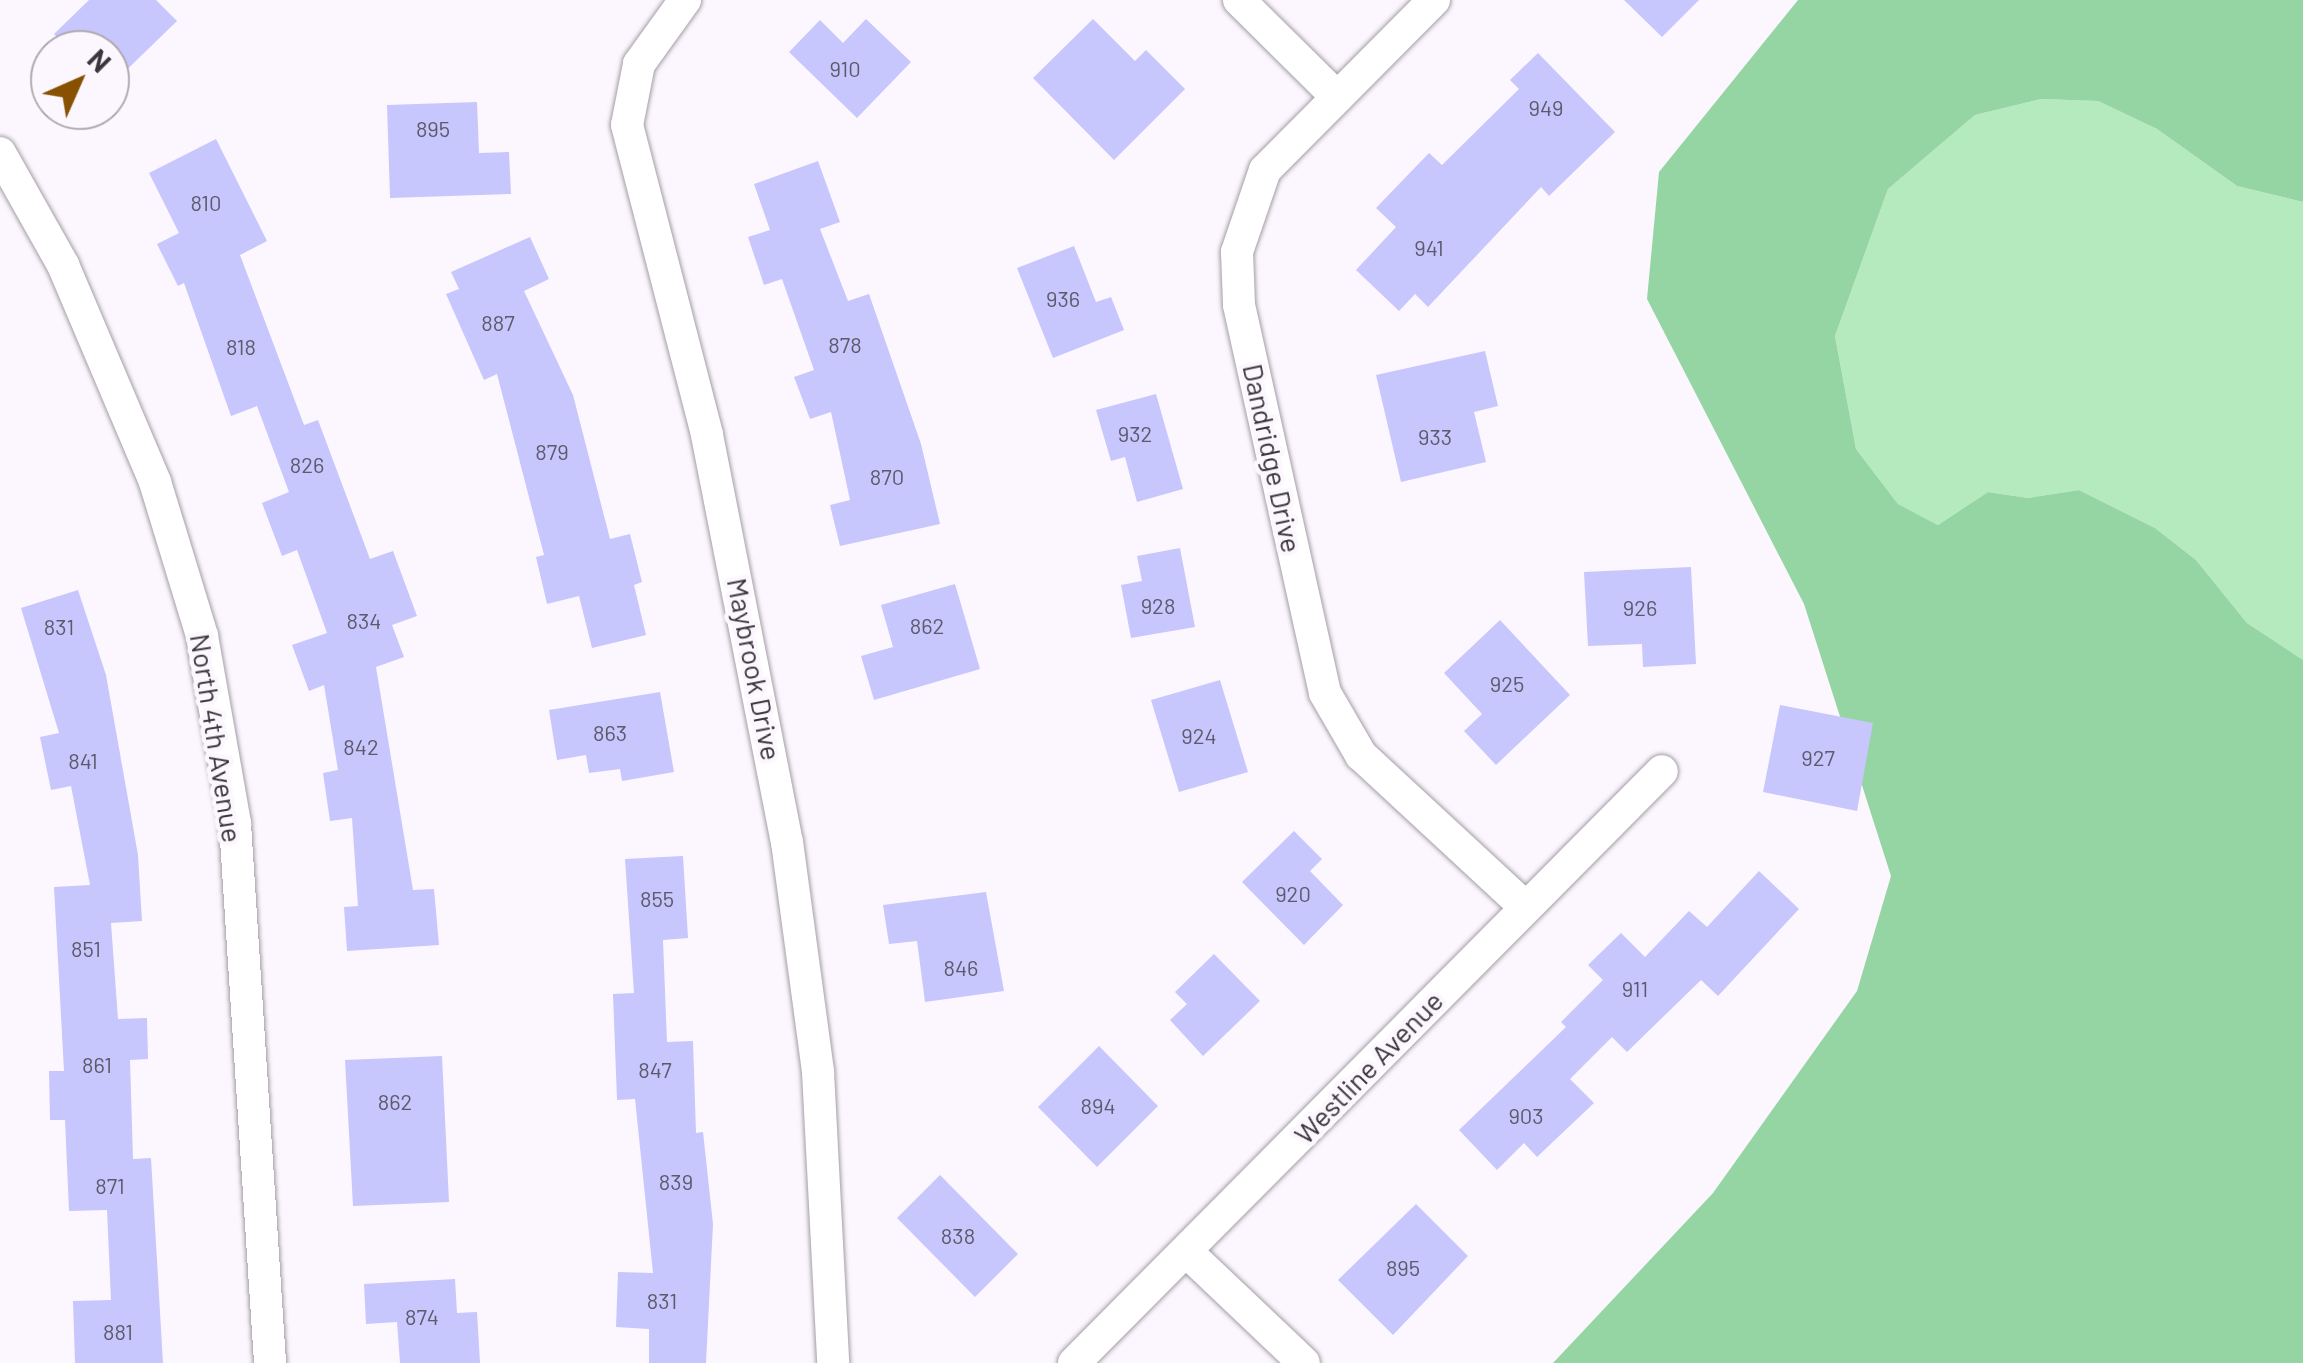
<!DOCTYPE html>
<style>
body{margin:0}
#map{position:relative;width:2303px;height:1363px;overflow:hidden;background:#fcf7fe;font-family:Barlow,sans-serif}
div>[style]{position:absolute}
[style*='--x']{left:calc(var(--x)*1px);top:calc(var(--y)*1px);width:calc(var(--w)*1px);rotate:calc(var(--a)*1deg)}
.green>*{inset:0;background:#b5eabf}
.forest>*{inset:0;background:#95d5a3}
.building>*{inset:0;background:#c7c6fd}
.roads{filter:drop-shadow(0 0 2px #a59da7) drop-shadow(0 0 2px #a59da7)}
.street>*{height:32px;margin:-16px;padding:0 16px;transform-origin:16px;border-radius:16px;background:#fff}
span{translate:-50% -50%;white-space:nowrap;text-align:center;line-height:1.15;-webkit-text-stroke:9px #fcf7fe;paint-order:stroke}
.number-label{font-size:22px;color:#5c5a6b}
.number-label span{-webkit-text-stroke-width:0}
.street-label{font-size:28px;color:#39363a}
.north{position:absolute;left:30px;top:30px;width:100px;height:100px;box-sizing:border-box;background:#fcf7fe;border:2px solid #aeaab0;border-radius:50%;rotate:45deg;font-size:28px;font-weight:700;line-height:40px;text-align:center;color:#39363a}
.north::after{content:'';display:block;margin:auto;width:35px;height:45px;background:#875100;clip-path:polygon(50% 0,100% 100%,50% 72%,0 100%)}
</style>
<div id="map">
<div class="green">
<i style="clip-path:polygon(2041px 99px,2098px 101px,2157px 129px,2237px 186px,2303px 202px,2303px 660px,2247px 623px,2196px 560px,2155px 528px,2079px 490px,2028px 498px,1988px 492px,1938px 525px,1898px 504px,1856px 449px,1835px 336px,1888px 189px,1975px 115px)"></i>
</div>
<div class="forest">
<i style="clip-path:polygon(1798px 0,2303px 0,2303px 202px,2237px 186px,2157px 129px,2098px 101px,2041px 99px,1975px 115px,1888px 189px,1835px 336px,1856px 449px,1898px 504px,1938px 525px,1988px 492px,2028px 498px,2079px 490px,2155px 528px,2196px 560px,2247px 623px,2303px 660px,2303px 1363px,1553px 1363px,1713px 1193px,1857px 991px,1891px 876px,1804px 604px,1647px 299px,1659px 172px)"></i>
</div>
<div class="building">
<i style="clip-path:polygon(89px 0,156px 0,177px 21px,110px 86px,110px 50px,69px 50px,54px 34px)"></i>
<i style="clip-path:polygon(1624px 0,1699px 0,1662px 37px)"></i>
<i style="clip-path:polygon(866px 19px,911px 62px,857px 118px,789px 52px,820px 20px,843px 43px)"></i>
<i style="clip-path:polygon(1093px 19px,1135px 61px,1146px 50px,1185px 89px,1114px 160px,1033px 78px)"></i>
<i style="clip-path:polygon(1538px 53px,1615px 132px,1549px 196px,1541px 187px,1428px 307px,1415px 294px,1399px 311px,1356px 270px,1396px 227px,1376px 208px,1429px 153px,1442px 165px,1519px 89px,1510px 80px)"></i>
<i style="clip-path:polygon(477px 102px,479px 153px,509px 152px,511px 194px,390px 198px,387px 105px)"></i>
<i style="clip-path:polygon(216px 139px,267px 241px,240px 255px,304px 425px,318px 420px,370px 559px,393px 551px,417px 616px,392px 625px,404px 657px,376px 667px,413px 890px,434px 889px,439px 945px,347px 951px,344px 907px,358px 906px,352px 818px,330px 821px,323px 773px,338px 770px,324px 685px,309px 691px,292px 645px,327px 633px,297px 550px,282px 556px,262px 503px,289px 492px,257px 406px,231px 416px,184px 283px,178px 286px,157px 244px,179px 233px,149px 173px)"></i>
<i style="clip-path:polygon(818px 161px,840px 222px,820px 229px,848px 301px,869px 294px,921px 444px,940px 524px,840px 546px,830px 505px,850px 500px,831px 412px,810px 419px,794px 377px,814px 370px,782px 279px,764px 285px,748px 237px,770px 230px,754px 184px)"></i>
<i style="clip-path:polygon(530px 237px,549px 279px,524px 291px,573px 395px,610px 539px,630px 534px,642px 582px,634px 585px,646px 635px,592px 648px,579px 596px,547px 604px,536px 557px,544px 555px,497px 374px,484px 380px,446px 294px,459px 289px,451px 272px)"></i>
<i style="clip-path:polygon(1074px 246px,1096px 302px,1111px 297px,1124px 330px,1053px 358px,1017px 268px)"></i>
<i style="clip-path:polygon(1485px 351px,1498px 406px,1474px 412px,1486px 462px,1401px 482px,1376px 375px)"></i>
<i style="clip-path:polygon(1156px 394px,1183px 489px,1137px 502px,1125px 457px,1111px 461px,1096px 410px)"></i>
<i style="clip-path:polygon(1180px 548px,1195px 627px,1131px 638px,1121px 585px,1142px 581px,1137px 556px)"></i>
<i style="clip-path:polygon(1691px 567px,1696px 664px,1643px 667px,1642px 644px,1588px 646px,1584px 572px)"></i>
<i style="clip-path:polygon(955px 584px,980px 669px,874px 700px,861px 656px,893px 647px,881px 605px)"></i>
<i style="clip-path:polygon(78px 590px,106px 675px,138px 855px,142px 921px,111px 923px,118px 1019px,147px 1018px,148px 1059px,130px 1060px,133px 1159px,151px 1158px,163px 1363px,75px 1363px,73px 1301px,111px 1300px,107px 1210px,69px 1211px,65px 1120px,50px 1120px,49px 1071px,64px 1071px,54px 887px,90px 885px,71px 786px,51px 790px,40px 737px,59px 733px,21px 608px)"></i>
<i style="clip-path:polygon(1500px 620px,1570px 695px,1496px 765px,1464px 731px,1482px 714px,1444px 673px)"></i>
<i style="clip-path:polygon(1220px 680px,1248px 772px,1179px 792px,1151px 700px)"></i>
<i style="clip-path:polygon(660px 692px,674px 772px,622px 781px,620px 769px,589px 773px,586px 755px,557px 760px,549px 710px)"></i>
<i style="clip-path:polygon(1780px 705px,1873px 723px,1857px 811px,1763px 792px)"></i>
<i style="clip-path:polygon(1294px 831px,1322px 859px,1310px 871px,1343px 905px,1304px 945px,1242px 882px)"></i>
<i style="clip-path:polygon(683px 856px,688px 938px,663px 940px,667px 1042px,693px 1041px,696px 1133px,703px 1132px,713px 1224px,706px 1363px,649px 1363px,649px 1329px,616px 1327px,618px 1272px,653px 1273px,635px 1099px,617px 1100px,613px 994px,634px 993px,625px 859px)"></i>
<i style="clip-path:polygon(1759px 871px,1799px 909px,1718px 996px,1701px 980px,1627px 1052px,1612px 1037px,1570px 1079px,1594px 1103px,1537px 1157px,1524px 1143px,1497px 1170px,1459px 1130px,1566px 1027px,1561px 1022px,1603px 980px,1588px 965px,1621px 933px,1645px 957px,1689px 911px,1707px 927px)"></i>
<i style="clip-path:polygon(986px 892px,1004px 991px,925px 1002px,917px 941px,889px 944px,883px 905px)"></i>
<i style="clip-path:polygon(1214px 954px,1260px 1001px,1203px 1056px,1170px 1020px,1187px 1004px,1175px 992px)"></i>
<i style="clip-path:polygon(1099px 1046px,1158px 1106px,1097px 1167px,1038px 1107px)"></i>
<i style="clip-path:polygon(442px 1056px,449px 1202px,353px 1206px,345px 1060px)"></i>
<i style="clip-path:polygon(940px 1175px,1018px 1254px,975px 1297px,897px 1218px)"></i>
<i style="clip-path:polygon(1416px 1204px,1468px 1256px,1393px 1335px,1338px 1280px)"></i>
<i style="clip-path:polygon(455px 1279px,457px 1313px,477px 1312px,480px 1363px,400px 1363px,397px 1322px,366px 1324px,364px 1284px)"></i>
</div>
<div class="roads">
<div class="street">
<i style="--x:685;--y:0;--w:79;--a:125.7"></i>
<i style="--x:639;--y:64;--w:62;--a:101.1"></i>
<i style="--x:627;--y:125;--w:320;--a:75.5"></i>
<i style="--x:707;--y:435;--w:415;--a:78.9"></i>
<i style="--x:787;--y:842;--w:232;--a:82.3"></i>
<i style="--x:818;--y:1072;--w:291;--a:87"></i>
<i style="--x:1239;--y:0;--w:138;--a:44.7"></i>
<i style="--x:1434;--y:0;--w:240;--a:134.8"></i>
<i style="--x:1265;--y:170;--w:87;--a:108.9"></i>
<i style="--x:1237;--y:252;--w:53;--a:87.8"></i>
<i style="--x:1239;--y:305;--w:397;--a:77.5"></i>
<i style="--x:1325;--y:693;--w:72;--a:59.9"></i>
<i style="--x:1361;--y:755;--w:224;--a:42.8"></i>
<i style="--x:0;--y:153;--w:129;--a:60.6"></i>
<i style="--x:63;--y:265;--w:236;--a:67"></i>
<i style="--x:155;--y:482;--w:161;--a:73"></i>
<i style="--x:202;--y:636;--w:191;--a:80"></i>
<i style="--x:235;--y:824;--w:540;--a:86.28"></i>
<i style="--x:1187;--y:1252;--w:161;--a:43.5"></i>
<i style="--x:1074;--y:1363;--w:834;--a:-45.19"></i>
</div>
</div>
<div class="number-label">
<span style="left:845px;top:69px">910</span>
<span style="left:1546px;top:108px">949</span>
<span style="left:433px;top:129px">895</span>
<span style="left:206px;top:203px">810</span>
<span style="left:1429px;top:248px">941</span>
<span style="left:1063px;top:299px">936</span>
<span style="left:498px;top:323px">887</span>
<span style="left:845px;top:345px">878</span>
<span style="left:241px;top:347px">818</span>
<span style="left:1135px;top:434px">932</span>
<span style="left:1435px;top:437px">933</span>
<span style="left:552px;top:452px">879</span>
<span style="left:307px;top:465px">826</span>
<span style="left:887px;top:477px">870</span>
<span style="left:1158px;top:606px">928</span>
<span style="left:1640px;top:608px">926</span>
<span style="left:364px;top:621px">834</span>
<span style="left:927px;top:626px">862</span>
<span style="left:59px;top:627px">831</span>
<span style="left:1507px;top:684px">925</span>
<span style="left:610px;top:733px">863</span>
<span style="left:1199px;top:736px">924</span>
<span style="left:361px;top:747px">842</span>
<span style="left:1818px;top:758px">927</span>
<span style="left:83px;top:761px">841</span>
<span style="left:1293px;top:894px">920</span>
<span style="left:657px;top:899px">855</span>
<span style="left:86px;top:949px">851</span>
<span style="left:961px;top:968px">846</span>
<span style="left:1635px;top:989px">911</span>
<span style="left:97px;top:1065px">861</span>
<span style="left:655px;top:1070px">847</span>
<span style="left:395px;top:1102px">862</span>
<span style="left:1098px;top:1106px">894</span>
<span style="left:1526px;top:1116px">903</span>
<span style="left:676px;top:1182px">839</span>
<span style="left:110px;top:1186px">871</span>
<span style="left:958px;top:1236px">838</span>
<span style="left:1403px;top:1268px">895</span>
<span style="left:662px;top:1301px">831</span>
<span style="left:422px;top:1317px">874</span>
<span style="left:118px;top:1332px">881</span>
</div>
<div class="street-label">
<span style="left:1273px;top:458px;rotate:78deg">Dandridge Drive</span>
<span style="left:755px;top:669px;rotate:79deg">Maybrook Drive</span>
<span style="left:217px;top:738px;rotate:81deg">North 4th Avenue</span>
<span style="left:1368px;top:1067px;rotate:-46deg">Westline Avenue</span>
</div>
<div class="north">N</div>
</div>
